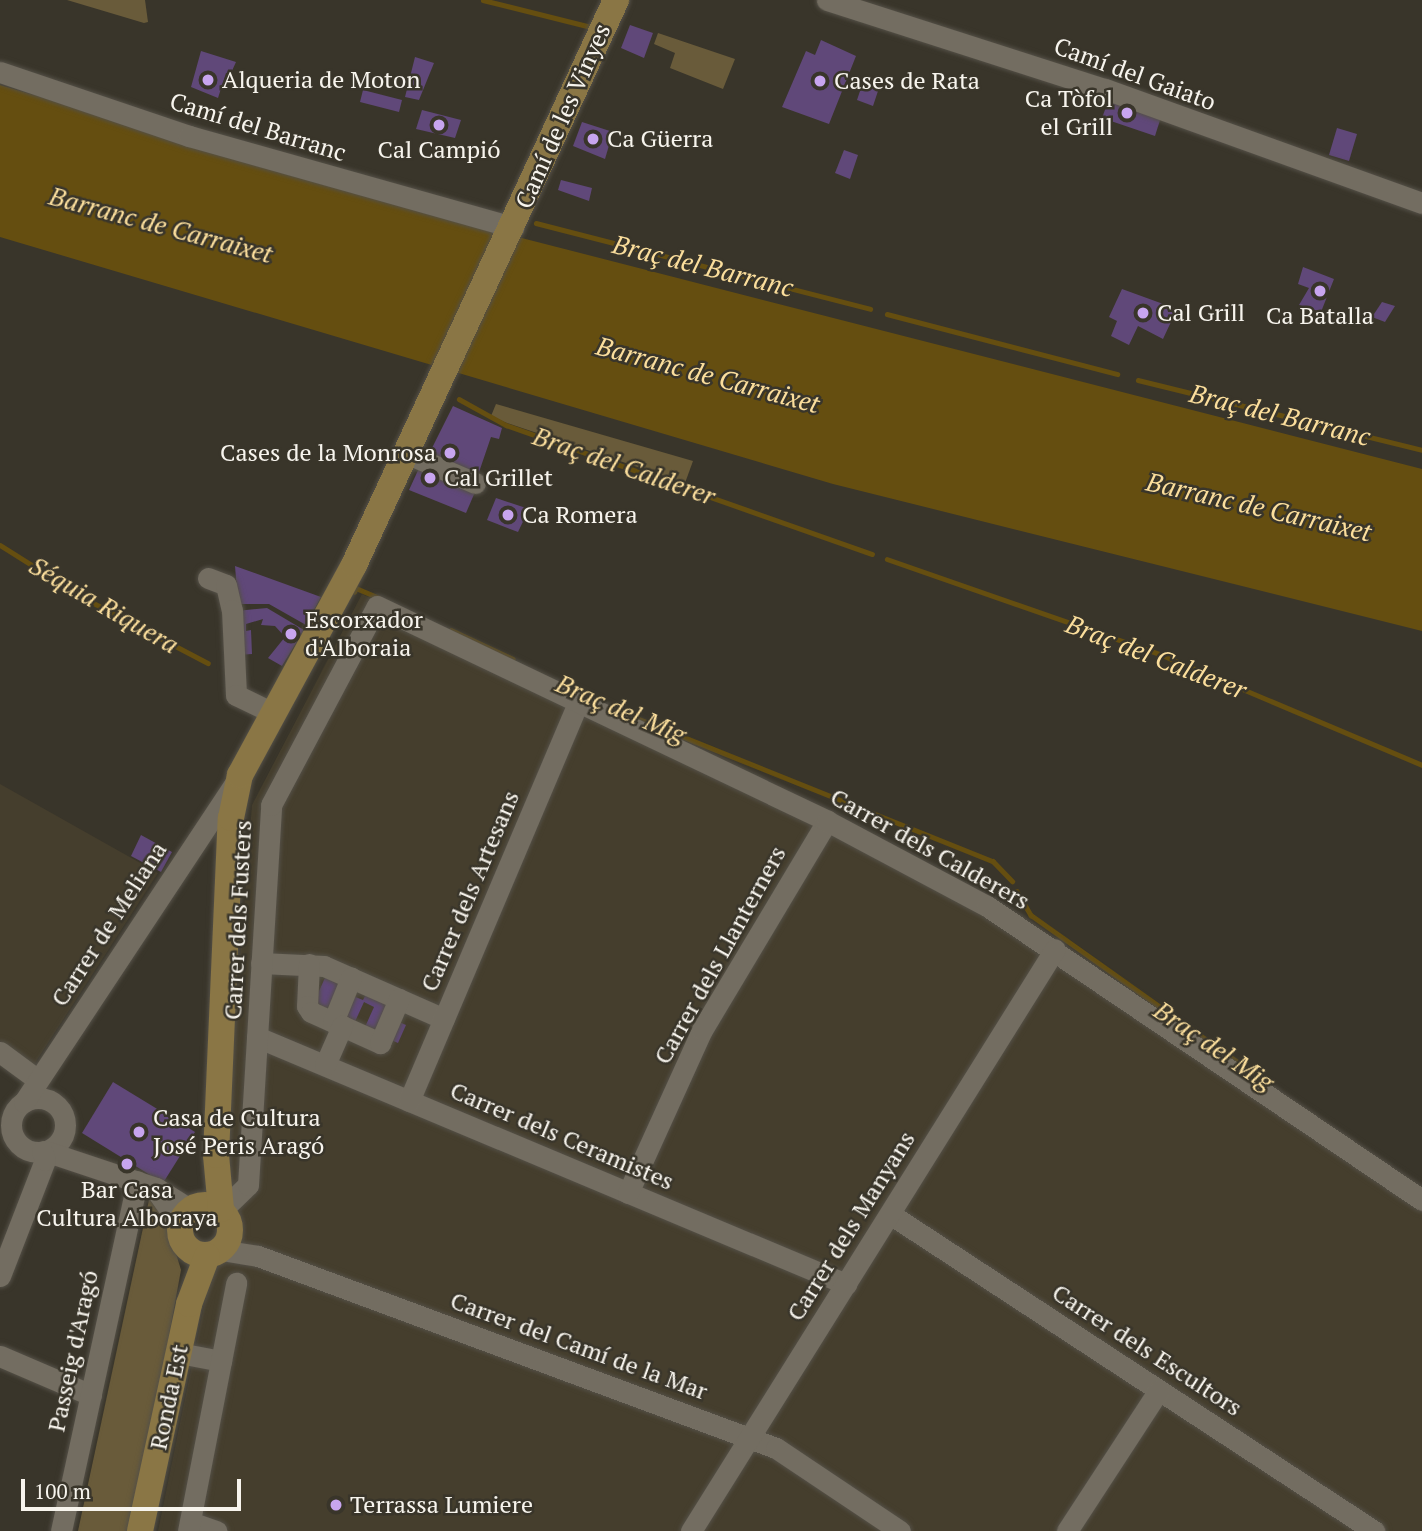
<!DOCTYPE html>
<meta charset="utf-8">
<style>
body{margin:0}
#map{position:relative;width:1422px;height:1531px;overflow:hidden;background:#39352a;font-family:"PT Serif",serif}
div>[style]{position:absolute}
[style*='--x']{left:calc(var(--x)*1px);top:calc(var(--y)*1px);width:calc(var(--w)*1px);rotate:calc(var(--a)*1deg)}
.built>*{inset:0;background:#453e2d}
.green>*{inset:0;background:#695b3a}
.water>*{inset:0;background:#654e10}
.stream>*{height:4.5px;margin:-2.25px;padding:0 2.25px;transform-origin:2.25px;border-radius:2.25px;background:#654e10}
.building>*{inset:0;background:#604879}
.roads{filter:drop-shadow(0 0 2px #545047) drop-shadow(0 0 2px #545047)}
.minor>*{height:21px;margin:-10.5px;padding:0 10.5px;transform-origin:10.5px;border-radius:10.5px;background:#736d61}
.minor>.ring{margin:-10.5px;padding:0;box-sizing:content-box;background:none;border:21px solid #736d61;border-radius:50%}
.major>*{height:26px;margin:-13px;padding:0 13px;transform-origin:13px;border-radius:13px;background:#8a7645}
.major>.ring{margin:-13px;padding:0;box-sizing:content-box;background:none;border:26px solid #8a7645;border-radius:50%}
.dots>*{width:19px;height:19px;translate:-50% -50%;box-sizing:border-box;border:4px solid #39352a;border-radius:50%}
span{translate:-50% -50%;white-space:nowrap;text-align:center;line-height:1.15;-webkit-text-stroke:5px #39352a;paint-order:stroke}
.street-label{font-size:24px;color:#f7f4ed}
.poi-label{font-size:24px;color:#f7f4ed}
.left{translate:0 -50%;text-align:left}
.right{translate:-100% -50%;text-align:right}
.water-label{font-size:26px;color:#fbde9c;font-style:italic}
.scale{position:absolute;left:21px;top:1479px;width:220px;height:32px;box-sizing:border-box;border:4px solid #f7f4ed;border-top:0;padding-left:9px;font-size:21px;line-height:24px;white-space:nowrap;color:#f7f4ed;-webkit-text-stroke:5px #39352a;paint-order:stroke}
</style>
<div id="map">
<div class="built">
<i style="clip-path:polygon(362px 594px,995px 899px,1422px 1194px,1422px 1531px,158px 1531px,218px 1238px,252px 805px)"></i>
<i style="clip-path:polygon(0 784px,158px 873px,33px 1066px,0 1041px)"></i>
</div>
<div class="green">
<i style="clip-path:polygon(67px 0,145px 0,148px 22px,144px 23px)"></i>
<i style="clip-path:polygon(658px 33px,735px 59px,723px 89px,670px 68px,675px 53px,654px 44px)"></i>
<i style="clip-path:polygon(496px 404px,693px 461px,685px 483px,507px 423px,491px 416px)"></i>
<i style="clip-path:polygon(149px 1200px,161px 1204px,181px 1270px,133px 1531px,78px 1531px)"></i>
</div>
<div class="water">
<i style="clip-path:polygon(0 85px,479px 227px,1422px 469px,1422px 631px,833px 484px,0 237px)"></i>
</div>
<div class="stream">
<i style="--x:483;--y:0;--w:111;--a:14"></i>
<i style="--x:536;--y:223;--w:345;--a:14.4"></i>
<i style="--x:887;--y:314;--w:238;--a:14.6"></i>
<i style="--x:1138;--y:380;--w:292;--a:13.8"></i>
<i style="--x:459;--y:399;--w:54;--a:29"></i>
<i style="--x:506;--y:425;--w:388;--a:19.4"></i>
<i style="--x:0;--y:545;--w:99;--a:32.2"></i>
<i style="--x:84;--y:598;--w:140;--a:27.7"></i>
<i style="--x:887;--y:559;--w:291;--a:19.2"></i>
<i style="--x:1162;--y:655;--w:282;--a:22.9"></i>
<i style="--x:354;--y:592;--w:4;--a:-63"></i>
<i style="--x:356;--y:588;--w:25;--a:23"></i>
<i style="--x:451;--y:630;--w:68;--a:25.1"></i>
<i style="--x:634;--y:717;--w:387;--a:21.9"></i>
<i style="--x:993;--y:861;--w:28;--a:46"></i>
<i style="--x:1017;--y:891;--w:28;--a:60"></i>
<i style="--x:1031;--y:915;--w:280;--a:35.4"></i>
</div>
<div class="building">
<i style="clip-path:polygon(630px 25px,653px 33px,644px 58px,621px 48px)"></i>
<i style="clip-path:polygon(821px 40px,856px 56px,829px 124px,782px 107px,806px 51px,815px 55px)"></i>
<i style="clip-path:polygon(201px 51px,236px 62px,231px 73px,226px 73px,218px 98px,191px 87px)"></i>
<i style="clip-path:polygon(415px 57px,434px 63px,419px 100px,405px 97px)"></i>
<i style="clip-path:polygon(864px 79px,880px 85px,873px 106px,857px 100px)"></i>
<i style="clip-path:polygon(363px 90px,402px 100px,399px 112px,360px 102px)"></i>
<i style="clip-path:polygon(1109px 99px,1161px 117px,1155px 136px,1102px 118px)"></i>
<i style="clip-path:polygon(422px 110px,461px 120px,455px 138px,416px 129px)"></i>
<i style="clip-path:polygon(582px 122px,613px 132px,605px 159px,573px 146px)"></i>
<i style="clip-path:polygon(1337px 128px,1357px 134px,1349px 161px,1329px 155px)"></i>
<i style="clip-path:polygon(844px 150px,858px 155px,850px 179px,835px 173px)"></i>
<i style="clip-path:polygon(561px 180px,592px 188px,589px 201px,558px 190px)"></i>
<i style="clip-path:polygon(1303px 267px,1334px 279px,1321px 312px,1299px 305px,1309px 288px,1298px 284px)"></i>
<i style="clip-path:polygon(1122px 289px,1177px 309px,1163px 339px,1138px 326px,1129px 345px,1111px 336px,1117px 321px,1109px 317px)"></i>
<i style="clip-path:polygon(1382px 302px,1395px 306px,1385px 322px,1372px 317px)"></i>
<i style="clip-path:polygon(453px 406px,502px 428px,499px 439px,491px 437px,477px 478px,427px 458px)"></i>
<i style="clip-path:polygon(420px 466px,475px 492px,466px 513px,409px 490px)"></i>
<i style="clip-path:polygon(496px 498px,529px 509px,518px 532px,487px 520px)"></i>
<i style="clip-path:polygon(235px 566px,321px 597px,306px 625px,269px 604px,238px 604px)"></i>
<i style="clip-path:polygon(267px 608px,304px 630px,282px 666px,268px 658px,285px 637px,275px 626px,261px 625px,263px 619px,246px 624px,246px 631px,251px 630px,252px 654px,238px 655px,236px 611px)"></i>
<i style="clip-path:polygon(141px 835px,172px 852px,161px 872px,131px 856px)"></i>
<i style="clip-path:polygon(331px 964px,347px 971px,328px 1014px,312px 1007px)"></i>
<i style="clip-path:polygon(367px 992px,390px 1001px,376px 1032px,365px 1027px,374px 1007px,364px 1002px,353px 1026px,341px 1021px,353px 996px,363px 1000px)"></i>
<i style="clip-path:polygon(397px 1021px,406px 1025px,398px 1043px,389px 1039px)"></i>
<i style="clip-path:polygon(113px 1082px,195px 1132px,163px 1183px,82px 1133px)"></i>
</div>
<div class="roads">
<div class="minor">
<i style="--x:827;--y:0;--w:292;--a:17.8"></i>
<i style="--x:1105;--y:89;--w:337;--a:19.8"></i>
<i style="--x:0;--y:72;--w:200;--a:18.7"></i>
<i style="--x:189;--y:136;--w:337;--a:15.7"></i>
<i style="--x:408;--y:454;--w:73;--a:23.4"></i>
<i style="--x:208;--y:578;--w:19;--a:21"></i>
<i style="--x:226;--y:585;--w:26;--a:77"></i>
<i style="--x:232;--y:610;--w:85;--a:87.3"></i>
<i style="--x:236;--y:695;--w:41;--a:25.9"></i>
<i style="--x:261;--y:963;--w:63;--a:2.7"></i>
<i style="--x:324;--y:966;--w:131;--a:23.8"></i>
<i style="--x:309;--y:964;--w:42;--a:92.7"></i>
<i style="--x:307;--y:1006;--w:7;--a:56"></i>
<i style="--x:311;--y:1012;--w:76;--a:24.2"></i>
<i style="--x:380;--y:1043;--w:48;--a:-66.6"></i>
<i style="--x:333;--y:1022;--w:48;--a:-67.8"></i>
<i style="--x:257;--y:1037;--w:639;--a:22.75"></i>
<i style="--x:0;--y:1052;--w:47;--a:36.4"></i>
<i style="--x:325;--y:1065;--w:43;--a:-66.4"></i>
<i class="ring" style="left:11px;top:1098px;width:33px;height:33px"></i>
<i style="--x:409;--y:1101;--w:433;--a:-67"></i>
<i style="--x:24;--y:1102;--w:386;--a:-56.5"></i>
<i style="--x:45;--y:1151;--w:117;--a:18.4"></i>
<i style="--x:156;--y:1188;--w:40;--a:32"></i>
<i style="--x:158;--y:1193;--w:39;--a:55"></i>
<i style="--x:628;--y:1193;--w:179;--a:-65.6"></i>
<i style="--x:702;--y:1030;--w:244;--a:-59.1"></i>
<i style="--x:222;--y:1210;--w:36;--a:-44"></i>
<i style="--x:248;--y:1185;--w:381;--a:-86.5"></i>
<i style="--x:271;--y:805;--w:225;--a:-62"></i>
<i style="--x:377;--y:606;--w:499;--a:25.5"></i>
<i style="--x:827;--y:821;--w:181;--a:28"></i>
<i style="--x:987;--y:906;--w:525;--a:34.05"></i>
<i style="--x:890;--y:1214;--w:579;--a:33.22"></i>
<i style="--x:221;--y:1250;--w:37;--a:9"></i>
<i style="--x:258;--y:1256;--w:552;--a:20.34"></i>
<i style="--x:776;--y:1448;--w:149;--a:33.8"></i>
<i style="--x:0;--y:1276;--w:124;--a:-68.8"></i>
<i style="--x:45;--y:1160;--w:9;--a:-108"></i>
<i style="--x:179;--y:1353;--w:43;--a:10.8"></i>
<i style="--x:0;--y:1356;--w:99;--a:23.2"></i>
<i style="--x:190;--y:1522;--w:28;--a:19"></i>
<i style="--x:61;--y:1531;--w:358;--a:-77.7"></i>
<i style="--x:188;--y:1531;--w:253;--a:-79"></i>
<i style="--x:691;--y:1531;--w:686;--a:-57.98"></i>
<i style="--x:1067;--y:1531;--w:168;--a:-56.9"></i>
</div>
<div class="major">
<i class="ring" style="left:180px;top:1205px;width:24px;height:24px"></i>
<i style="--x:221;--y:1209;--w:54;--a:-95.3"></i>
<i style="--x:216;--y:1155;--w:337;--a:-87.5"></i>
<i style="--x:231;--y:818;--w:44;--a:-78.2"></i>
<i style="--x:240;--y:775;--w:239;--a:-61.5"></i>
<i style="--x:354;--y:565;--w:623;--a:-65.12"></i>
<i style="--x:140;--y:1531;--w:232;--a:-77.8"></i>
<i style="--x:189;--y:1304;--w:51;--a:-69.4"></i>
</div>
</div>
<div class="dots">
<i style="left:208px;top:80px;background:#c8a5ef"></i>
<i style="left:820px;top:81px;background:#c8a5ef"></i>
<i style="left:1127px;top:113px;background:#c8a5ef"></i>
<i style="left:439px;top:125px;background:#c8a5ef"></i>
<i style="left:593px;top:139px;background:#c8a5ef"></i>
<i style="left:1320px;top:291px;background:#c8a5ef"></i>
<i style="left:1143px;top:313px;background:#c8a5ef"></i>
<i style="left:450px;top:453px;background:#c8a5ef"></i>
<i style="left:430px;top:478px;background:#c8a5ef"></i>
<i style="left:508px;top:515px;background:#c8a5ef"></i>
<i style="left:291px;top:634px;background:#c8a5ef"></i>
<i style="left:139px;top:1132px;background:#c8a5ef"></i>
<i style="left:127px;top:1164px;background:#c8a5ef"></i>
<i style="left:336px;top:1505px;background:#c8a5ef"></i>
</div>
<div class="street-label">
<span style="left:1135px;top:74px;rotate:20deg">Camí del Gaiato</span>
<span style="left:563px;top:116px;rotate:-66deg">Camí de les Vinyes</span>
<span style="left:258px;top:127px;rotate:17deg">Camí del Barranc</span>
<span style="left:930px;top:849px;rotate:29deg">Carrer dels Calderers</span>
<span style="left:470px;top:891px;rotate:-67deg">Carrer dels Artesans</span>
<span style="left:238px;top:920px;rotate:-87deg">Carrer dels Fusters</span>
<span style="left:109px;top:924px;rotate:-57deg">Carrer de Meliana</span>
<span style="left:720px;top:955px;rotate:-61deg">Carrer dels Llanterners</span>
<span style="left:562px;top:1136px;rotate:23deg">Carrer dels Ceramistes</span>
<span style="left:851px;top:1226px;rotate:-58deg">Carrer dels Manyans</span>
<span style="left:579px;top:1346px;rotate:20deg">Carrer del Camí de la Mar</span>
<span style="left:1147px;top:1350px;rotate:33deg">Carrer dels Escultors</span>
<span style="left:73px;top:1351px;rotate:-78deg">Passeig d'Aragó</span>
<span style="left:169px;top:1397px;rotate:-78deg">Ronda Est</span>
</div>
<div class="poi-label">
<span class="left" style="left:222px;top:80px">Alqueria de Moton</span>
<span class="left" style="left:834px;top:81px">Cases de Rata</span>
<span class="right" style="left:1113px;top:113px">Ca Tòfol<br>el Grill</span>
<span class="left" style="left:607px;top:139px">Ca Güerra</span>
<span style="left:439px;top:150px">Cal Campió</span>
<span class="left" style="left:1157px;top:313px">Cal Grill</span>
<span style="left:1320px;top:316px">Ca Batalla</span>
<span class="right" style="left:436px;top:453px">Cases de la Monrosa</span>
<span class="left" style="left:444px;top:478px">Cal Grillet</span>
<span class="left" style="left:522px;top:515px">Ca Romera</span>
<span class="left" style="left:305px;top:634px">Escorxador<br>d'Alboraia</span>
<span class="left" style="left:153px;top:1132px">Casa de Cultura<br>José Peris Aragó</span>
<span style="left:127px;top:1204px">Bar Casa<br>Cultura Alboraya</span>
<span class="left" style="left:350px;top:1505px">Terrassa Lumiere</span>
</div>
<div class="water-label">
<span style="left:161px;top:225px;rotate:15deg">Barranc de Carraixet</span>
<span style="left:703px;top:266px;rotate:14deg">Braç del Barranc</span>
<span style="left:708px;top:375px;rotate:15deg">Barranc de Carraixet</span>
<span style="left:1280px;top:415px;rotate:14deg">Braç del Barranc</span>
<span style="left:624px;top:466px;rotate:19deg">Braç del Calderer</span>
<span style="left:1259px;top:507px;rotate:13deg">Barranc de Carraixet</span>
<span style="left:104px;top:605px;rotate:30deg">Séquia Riquera</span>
<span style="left:1156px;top:657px;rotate:21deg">Braç del Calderer</span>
<span style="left:621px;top:709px;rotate:23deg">Braç del Mig</span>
<span style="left:1214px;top:1046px;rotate:34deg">Braç del Mig</span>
</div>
<div class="scale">100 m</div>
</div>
